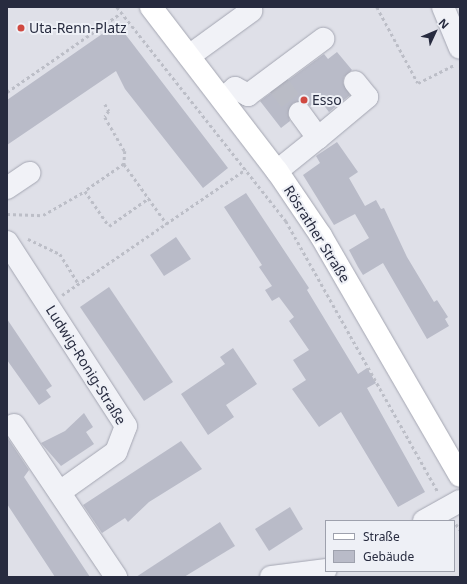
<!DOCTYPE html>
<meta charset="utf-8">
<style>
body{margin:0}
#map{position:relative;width:467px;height:584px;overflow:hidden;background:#dfe0e8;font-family:"Noto Sans",sans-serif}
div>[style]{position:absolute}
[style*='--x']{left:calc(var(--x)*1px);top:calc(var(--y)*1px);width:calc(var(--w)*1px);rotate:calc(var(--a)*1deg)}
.building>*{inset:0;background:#b9bbc8}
.minor-tunnel>*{height:22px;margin-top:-11px;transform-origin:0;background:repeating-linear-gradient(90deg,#babcc6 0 22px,transparent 0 33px)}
.path>*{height:2.5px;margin-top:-1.25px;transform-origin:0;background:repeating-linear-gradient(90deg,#bcbec7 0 3px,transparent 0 6px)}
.roads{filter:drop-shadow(0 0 1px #a4a6b2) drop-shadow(0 0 1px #a4a6b2)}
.minor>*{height:22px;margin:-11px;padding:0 11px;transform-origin:11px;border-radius:11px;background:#f1f2f7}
.major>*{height:22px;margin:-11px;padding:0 11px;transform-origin:11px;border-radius:11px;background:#fff}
.dots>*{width:11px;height:11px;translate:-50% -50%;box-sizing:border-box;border:2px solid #eef0f6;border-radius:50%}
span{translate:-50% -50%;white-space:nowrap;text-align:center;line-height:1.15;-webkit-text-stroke:4px #eef0f6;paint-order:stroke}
.poi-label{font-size:14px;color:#272b3f}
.left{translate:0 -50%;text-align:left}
.street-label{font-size:14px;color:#272b3f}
.frame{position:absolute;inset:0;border:8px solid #272b3f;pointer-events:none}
.legend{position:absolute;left:325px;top:520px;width:130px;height:52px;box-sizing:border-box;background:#eef0f6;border:1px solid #9ea1ad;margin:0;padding:5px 7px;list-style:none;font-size:12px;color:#272b3f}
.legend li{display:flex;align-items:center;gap:8px;height:20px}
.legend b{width:20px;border:1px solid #9ea1ad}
.north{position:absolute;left:415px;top:12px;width:40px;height:40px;-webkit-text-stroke:3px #eef0f6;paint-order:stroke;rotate:46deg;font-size:11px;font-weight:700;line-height:16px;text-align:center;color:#272b3f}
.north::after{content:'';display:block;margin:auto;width:14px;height:18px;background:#272b3f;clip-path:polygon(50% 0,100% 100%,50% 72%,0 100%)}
</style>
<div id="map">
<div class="building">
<i style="clip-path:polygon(115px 25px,119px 26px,228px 168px,203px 188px,125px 89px,116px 71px,7px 145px,7px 100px)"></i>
<i style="clip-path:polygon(337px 52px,352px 70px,344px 77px,343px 83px,350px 95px,329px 112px,319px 99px,310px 106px,305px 101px,293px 103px,288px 114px,290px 121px,281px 128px,260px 101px,324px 54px,328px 59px)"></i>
<i style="clip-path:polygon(337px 142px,358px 172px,349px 178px,365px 206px,376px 200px,381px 209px,384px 208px,407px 257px,434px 302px,437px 300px,448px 317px,445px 319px,449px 326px,427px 339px,383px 263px,363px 275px,358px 267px,349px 250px,369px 238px,355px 214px,334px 225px,303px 175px,320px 163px,316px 156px)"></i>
<i style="clip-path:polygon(246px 193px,309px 288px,307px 290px,358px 374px,367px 368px,376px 383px,367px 388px,425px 492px,398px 507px,341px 412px,319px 427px,292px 389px,306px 380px,293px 360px,309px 350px,289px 321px,294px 317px,279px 297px,272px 301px,265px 290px,272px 286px,259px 267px,262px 265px,224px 207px)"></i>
<i style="clip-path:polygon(176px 237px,191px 259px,164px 276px,150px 255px)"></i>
<i style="clip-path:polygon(109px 287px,173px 382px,144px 401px,80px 307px)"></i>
<i style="clip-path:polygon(7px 319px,52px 386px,46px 390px,51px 397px,39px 405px,7px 360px)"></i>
<i style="clip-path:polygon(233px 348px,257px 384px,226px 405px,234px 417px,208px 435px,181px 394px,225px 364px,220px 357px)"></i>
<i style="clip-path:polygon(84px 413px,93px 427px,86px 432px,94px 444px,61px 466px,41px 443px,65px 431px)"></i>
<i style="clip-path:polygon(7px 437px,29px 470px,24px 477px,90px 577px,55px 577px,7px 504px)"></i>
<i style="clip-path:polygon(181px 441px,202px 469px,149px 502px,128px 522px,125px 518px,102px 533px,83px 505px)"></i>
<i style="clip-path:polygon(290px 507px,303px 529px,269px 551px,255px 529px)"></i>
<i style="clip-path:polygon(220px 522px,235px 546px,184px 577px,136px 577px)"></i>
</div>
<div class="minor-tunnel">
<i style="--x:277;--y:83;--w:38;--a:53"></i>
</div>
<div class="path">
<i style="--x:117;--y:7;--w:273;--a:51.7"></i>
<i style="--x:286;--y:221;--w:311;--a:60.7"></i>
<i style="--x:377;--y:7;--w:86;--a:61.7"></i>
<i style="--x:418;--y:83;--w:40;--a:-26.6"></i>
<i style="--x:7;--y:92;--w:139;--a:-34.7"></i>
<i style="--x:105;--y:104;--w:8;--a:60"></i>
<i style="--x:109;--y:111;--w:7;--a:124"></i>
<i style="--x:105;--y:117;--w:39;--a:60"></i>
<i style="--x:125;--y:151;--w:13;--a:94"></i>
<i style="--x:124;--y:164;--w:74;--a:54.4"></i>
<i style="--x:124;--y:164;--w:47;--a:145.3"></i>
<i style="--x:85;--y:191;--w:42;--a:55.6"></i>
<i style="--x:109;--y:226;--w:49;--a:-35"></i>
<i style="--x:7;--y:214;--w:36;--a:2"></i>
<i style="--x:43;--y:215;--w:48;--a:-29.7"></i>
<i style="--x:28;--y:239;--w:35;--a:25"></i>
<i style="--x:60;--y:254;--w:36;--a:58"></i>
<i style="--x:62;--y:295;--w:223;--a:-34.4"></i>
<i style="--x:456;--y:524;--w:7;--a:56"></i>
</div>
<div class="roads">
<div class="minor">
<i style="--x:443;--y:7;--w:44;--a:67.5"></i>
<i style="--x:189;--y:56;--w:77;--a:-36"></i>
<i style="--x:222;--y:99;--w:17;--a:-40"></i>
<i style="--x:235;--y:88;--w:15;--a:28"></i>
<i style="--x:248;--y:95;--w:94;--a:-36.7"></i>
<i style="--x:318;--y:138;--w:64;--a:-39.9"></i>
<i style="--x:367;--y:97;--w:19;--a:-129"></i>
<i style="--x:277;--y:171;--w:53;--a:-38.8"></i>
<i style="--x:318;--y:138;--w:31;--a:-126"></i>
<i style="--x:7;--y:188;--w:27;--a:-34"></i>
<i style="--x:7;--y:242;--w:219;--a:57.1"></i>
<i style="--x:126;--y:426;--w:28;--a:111"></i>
<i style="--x:116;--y:452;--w:69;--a:144.5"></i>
<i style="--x:14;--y:425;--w:183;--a:56.1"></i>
<i style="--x:424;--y:521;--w:41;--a:-29.1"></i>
<i style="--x:271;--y:577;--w:55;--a:-7.3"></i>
</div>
<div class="major">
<i style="--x:151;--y:7;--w:207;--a:52.5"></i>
<i style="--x:277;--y:171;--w:78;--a:55.9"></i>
<i style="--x:321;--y:236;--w:277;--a:59.9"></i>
</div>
</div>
<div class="dots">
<i style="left:21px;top:28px;background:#d04941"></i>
<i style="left:304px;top:100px;background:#d04941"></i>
</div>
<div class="poi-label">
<span class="left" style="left:29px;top:28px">Uta-Renn-Platz</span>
<span class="left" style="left:312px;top:100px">Esso</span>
</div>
<div class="street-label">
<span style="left:317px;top:234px;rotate:58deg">Rösrather Straße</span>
<span style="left:86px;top:365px;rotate:58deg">Ludwig-Ronig-Straße</span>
</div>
<div class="frame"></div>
<ul class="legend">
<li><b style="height:5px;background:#fff"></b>Straße</li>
<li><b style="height:11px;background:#b9bbc8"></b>Gebäude</li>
</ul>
<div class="north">N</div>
</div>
